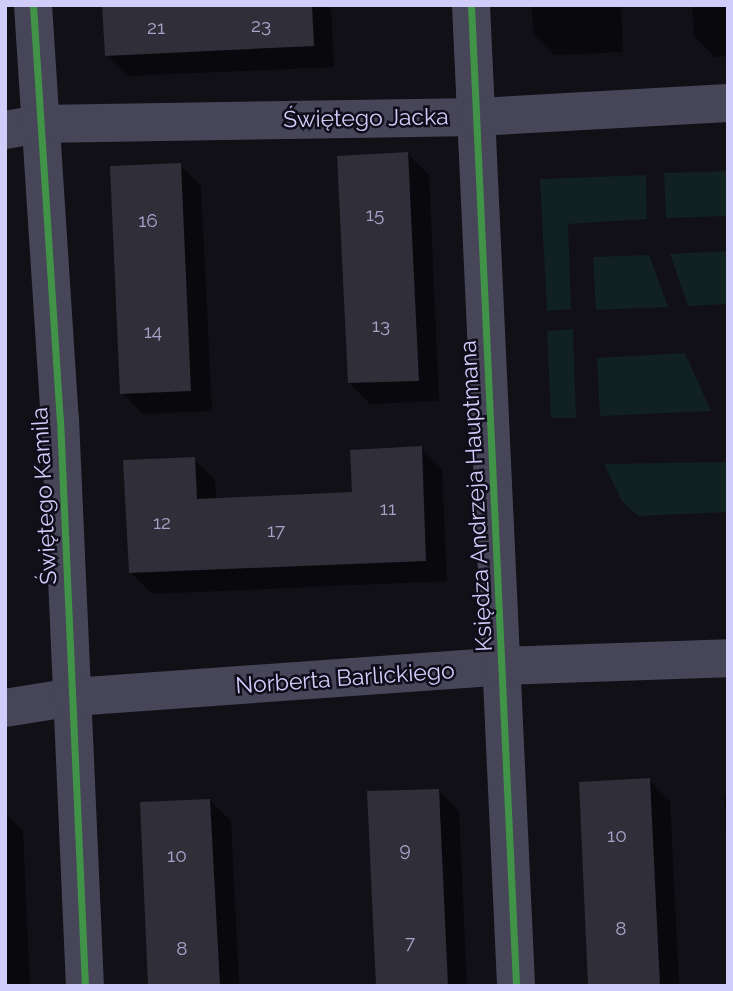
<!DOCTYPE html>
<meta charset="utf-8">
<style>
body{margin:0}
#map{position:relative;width:733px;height:991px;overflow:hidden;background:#111017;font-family:Raleway,sans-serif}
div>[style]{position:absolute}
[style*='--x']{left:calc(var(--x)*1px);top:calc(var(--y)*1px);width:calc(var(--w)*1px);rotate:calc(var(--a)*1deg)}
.green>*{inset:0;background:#112121}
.shadow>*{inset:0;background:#0007}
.building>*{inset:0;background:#2f2e39}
.minor>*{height:38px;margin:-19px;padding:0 19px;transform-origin:19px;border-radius:19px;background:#474658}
.cycleway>*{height:7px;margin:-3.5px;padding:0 3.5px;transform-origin:3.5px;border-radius:3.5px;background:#419447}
span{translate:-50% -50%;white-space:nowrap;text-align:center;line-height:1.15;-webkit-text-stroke:5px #0f0d1a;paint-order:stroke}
.number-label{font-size:19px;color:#a8a4c9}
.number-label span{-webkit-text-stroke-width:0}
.street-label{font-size:23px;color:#d1ccf9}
.frame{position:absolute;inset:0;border:7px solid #d1ccf9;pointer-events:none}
</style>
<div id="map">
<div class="green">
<i style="clip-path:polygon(728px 171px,728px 216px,666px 218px,664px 173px)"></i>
<i style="clip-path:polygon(646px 175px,647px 219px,568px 224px,571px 309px,547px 311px,540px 179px)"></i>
<i style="clip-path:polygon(728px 251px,728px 304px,688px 306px,670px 254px)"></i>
<i style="clip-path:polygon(649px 255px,668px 307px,596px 310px,593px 257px)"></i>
<i style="clip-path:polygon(573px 329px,576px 418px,551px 418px,547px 331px)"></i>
<i style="clip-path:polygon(685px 353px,711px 411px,600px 416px,597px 358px)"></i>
<i style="clip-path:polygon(728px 462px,728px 512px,638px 516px,622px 501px,604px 464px)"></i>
</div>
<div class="shadow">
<i style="clip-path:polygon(104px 5px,331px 5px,334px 67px,127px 76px,106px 55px)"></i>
<i style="clip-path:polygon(532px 5px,621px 5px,623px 52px,554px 55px,533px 34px)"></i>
<i style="clip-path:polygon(692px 5px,728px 5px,728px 56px,715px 57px,694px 36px)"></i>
<i style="clip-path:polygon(408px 154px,429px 175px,439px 401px,370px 404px,349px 383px)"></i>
<i style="clip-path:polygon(180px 165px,201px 186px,212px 411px,143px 414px,122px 393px)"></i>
<i style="clip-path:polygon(421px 448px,442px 469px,447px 581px,152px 594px,131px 573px,194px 459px,215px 480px,216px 500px,353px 494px)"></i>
<i style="clip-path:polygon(649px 780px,670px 801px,679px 986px,590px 986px)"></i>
<i style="clip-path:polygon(438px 790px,459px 811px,467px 986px,378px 986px)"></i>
<i style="clip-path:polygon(724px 795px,728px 795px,728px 863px)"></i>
<i style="clip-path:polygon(210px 800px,231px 821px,239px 986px,150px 986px)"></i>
<i style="clip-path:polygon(5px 813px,23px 831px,30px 986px,5px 986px)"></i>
</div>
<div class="building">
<i style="clip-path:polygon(102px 5px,312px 5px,314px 46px,105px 56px)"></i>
<i style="clip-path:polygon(408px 152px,419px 381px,348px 383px,337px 156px)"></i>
<i style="clip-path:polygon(181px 163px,191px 391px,120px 394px,110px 166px)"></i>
<i style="clip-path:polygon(422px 446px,426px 561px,129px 573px,123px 460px,195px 457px,197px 499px,352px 492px,350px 450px)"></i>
<i style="clip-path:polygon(650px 778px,660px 986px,588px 986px,579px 782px)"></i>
<i style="clip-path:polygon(439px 789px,448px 986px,376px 986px,367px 791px)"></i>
<i style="clip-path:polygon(210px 799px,220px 986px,148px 986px,140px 802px)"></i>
</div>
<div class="minor">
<i style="--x:33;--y:5;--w:415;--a:86.3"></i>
<i style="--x:60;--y:419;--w:568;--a:87.48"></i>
<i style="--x:471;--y:5;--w:982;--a:87.37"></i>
<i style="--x:5;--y:130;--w:35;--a:-10"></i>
<i style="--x:39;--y:124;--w:438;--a:-0.9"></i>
<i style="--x:477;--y:117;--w:251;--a:-3.2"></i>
<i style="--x:5;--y:708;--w:69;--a:-9.2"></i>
<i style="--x:73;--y:697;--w:431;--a:-4.1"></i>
<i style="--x:503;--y:666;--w:225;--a:-2"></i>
</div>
<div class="cycleway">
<i style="--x:33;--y:5;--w:415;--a:86.3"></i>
<i style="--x:60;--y:419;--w:568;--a:87.48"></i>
<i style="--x:471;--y:5;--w:982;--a:87.37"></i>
</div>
<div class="number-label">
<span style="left:261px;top:26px">23</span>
<span style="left:156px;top:28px">21</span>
<span style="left:375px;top:215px">15</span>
<span style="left:148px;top:221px">16</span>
<span style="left:381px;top:326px">13</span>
<span style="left:153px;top:332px">14</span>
<span style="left:388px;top:509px">11</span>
<span style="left:162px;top:523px">12</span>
<span style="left:276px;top:531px">17</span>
<span style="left:617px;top:836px">10</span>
<span style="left:405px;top:850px">9</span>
<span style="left:177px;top:856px">10</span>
<span style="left:621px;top:929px">8</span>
<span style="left:410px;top:943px">7</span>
<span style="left:182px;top:949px">8</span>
</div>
<div class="street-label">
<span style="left:366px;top:118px;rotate:-1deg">Świętego Jacka</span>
<span style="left:44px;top:496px;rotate:-93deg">Świętego Kamila</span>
<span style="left:476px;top:496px;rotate:-93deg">Księdza Andrzeja Hauptmana</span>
<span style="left:345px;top:678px;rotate:-4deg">Norberta Barlickiego</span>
</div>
<div class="frame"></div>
</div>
